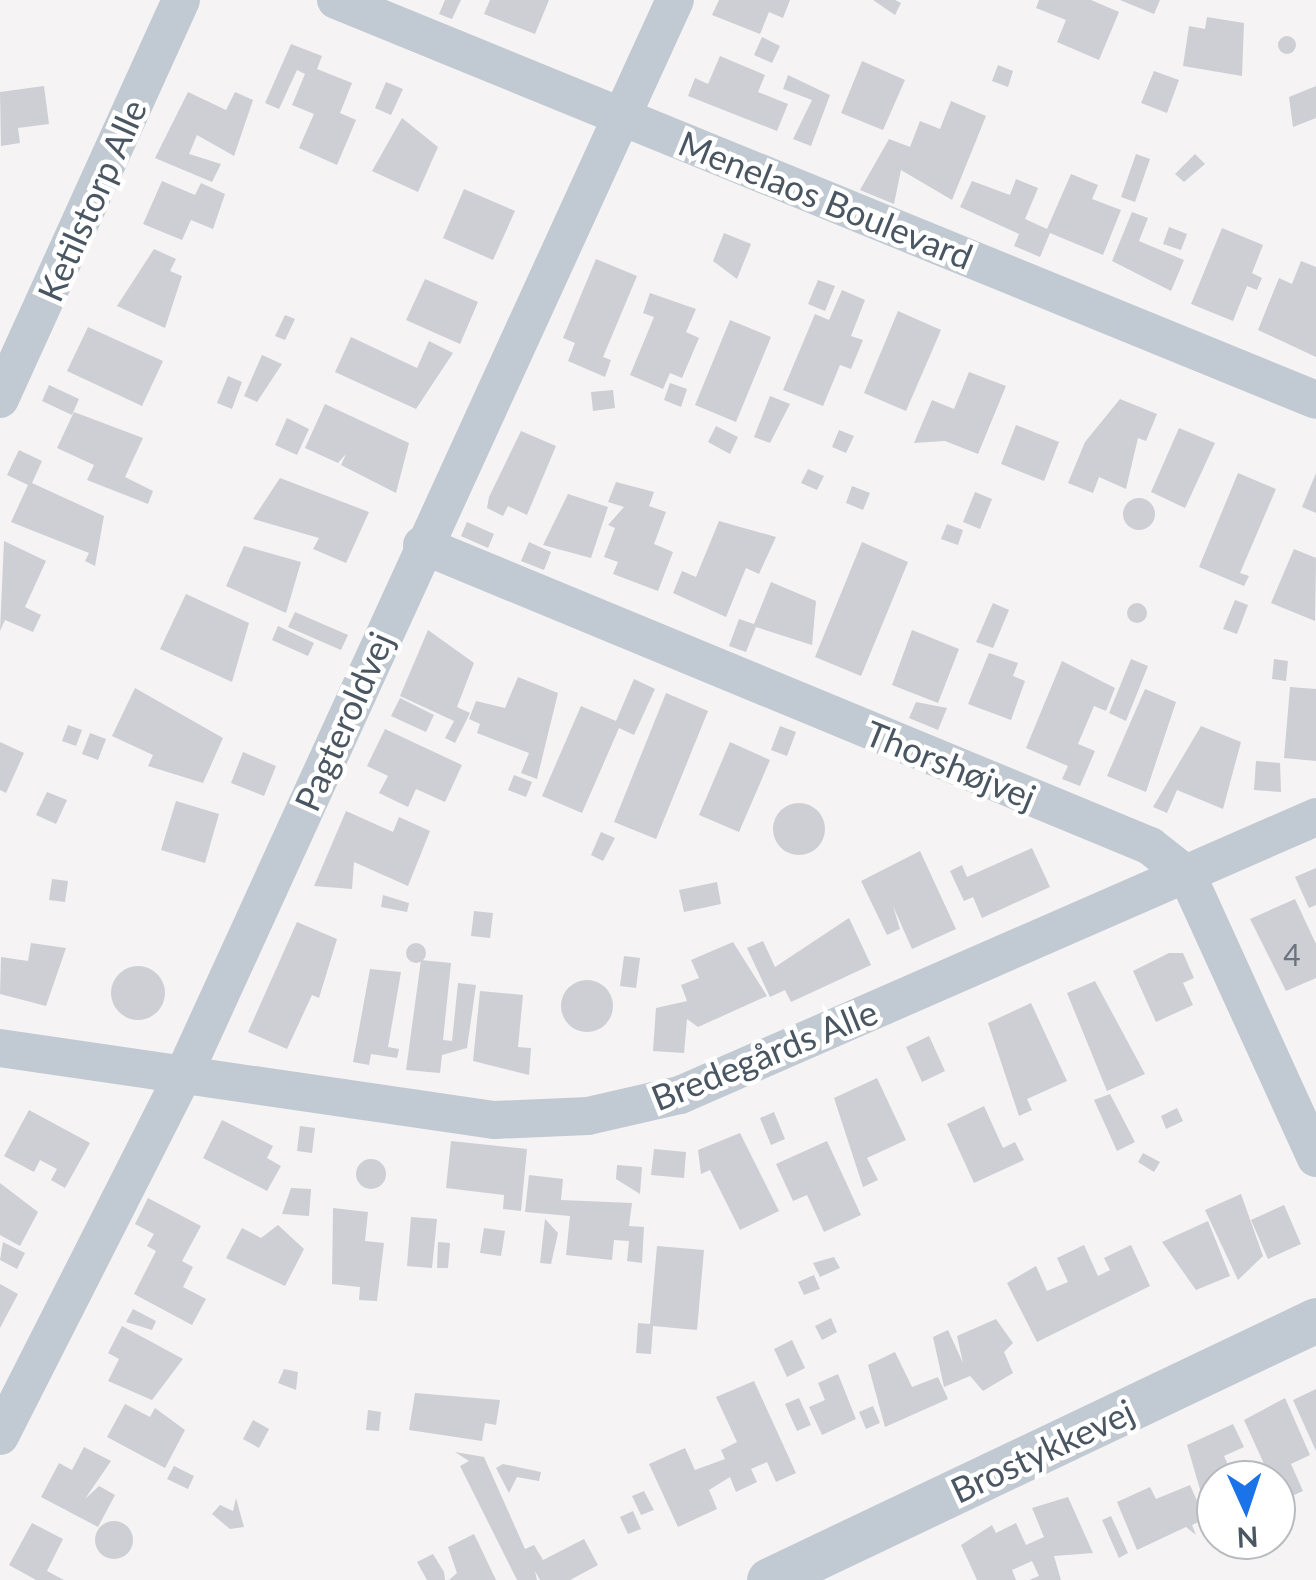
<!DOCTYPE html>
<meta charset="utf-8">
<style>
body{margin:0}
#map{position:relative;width:1316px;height:1580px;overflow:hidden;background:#f5f3f3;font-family:Lato,sans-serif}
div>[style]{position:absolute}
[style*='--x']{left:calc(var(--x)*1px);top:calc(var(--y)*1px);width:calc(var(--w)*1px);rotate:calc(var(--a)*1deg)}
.building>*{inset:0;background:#cdcfd5}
.round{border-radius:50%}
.minor>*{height:38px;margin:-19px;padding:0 19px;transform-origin:19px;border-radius:19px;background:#c1cad2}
.tertiary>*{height:45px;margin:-22.5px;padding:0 22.5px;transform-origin:22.5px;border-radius:22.5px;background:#c1cad2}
span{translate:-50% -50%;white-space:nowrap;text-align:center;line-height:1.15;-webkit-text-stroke:9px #fff;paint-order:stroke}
.number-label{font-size:30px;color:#6b747e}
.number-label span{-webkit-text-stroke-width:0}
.street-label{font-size:35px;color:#4a5661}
.north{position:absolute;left:1196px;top:1460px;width:100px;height:100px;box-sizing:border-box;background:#fff;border:2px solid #b7bbc0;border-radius:50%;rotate:177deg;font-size:28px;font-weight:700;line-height:40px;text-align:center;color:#4a5661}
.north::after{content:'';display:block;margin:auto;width:35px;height:45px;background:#1a73e8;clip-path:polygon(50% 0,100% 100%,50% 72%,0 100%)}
</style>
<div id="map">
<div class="building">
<i style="clip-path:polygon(445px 0,461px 0,452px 19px,439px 14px)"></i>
<i style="clip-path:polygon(490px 0,549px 0,535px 34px,484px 14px)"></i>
<i style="clip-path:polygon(719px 0,790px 0,783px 18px,769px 12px,760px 34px,712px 15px)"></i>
<i style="clip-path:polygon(873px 0,895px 0,901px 3px,895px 15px)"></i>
<i style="clip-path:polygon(1039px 0,1091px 0,1119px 12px,1099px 60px,1057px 42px,1066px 20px,1036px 8px)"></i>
<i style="clip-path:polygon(1120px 0,1160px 0,1154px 14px)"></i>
<i style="clip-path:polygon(1207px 17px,1244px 23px,1242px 76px,1183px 66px,1189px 26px,1205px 29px)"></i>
<i class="round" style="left:1278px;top:36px;width:18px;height:18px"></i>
<i style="clip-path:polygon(762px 37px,780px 46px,772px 63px,754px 55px)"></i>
<i style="clip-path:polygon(291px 44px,322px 56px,317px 69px,352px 83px,340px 113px,356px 120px,337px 165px,299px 148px,314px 114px,292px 105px,305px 74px,297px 70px,279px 109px,265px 103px)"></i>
<i style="clip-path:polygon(720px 56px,765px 75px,758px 92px,788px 104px,777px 131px,688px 96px,695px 78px,708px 84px)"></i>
<i style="clip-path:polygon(862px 61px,905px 80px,883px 130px,841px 113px)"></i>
<i style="clip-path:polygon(998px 65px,1013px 71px,1008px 87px,992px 81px)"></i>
<i style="clip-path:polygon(1154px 71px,1179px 80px,1167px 113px,1141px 103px)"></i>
<i style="clip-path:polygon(788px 75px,830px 95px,811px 146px,793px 139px,812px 100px,783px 89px)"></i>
<i style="clip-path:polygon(386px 82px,403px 89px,391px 115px,375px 108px)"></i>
<i style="clip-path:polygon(44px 86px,49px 124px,18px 128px,20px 143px,1px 146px,0 92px)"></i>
<i style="clip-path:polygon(1316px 86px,1316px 118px,1293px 127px,1289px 97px)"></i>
<i style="clip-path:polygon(188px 92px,226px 110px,235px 92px,253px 100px,234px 156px,197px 135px,189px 154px,221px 164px,212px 182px,155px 158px)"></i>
<i style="clip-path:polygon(951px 101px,986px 116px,952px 200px,901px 170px,894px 204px,860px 190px,889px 139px,910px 147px,920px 121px,940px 129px)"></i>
<i style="clip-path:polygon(402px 118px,438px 147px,418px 192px,372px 171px)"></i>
<i style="clip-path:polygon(1136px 154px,1150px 159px,1135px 202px,1121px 197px)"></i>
<i style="clip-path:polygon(1195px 154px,1205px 164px,1184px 182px,1175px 174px)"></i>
<i style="clip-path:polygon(1071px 174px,1098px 185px,1092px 199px,1121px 210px,1103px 255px,1050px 233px,1040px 257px,1014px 246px,1019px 234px,960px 207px,972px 181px,1010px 195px,1016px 179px,1038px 188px,1025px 219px,1047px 229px)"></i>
<i style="clip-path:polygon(162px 181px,195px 195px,201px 183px,225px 194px,213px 229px,191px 220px,182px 240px,143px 224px)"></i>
<i style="clip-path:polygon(464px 189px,515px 211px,493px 260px,443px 238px)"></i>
<i style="clip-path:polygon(1132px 212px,1148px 218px,1139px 241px,1184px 260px,1171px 291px,1112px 261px)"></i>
<i style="clip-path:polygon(1169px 227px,1187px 234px,1181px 250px,1163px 244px)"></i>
<i style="clip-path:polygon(1222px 228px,1263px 245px,1252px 273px,1262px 278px,1257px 290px,1247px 286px,1233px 321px,1191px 304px)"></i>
<i style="clip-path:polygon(724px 233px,751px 244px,737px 279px,713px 261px)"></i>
<i style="clip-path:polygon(154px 249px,176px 259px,170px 271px,182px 276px,165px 328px,117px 306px)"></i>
<i style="clip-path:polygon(596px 259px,637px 276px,603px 357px,611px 360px,605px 377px,568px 361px,575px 343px,563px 338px)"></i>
<i style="clip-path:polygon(1301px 261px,1316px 267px,1316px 357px,1258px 330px,1279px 278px,1292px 284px)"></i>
<i style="clip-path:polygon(425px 279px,478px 302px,460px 344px,406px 320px)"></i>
<i style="clip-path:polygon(818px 280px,835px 286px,825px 311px,808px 304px)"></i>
<i style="clip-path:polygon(842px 290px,865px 300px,851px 336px,863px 340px,851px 369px,840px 365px,823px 406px,783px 390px,815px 314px,829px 320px)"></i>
<i style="clip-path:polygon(650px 293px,696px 309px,686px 332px,699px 338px,682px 378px,670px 373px,663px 389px,630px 375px,654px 317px,643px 313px)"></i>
<i style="clip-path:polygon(898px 311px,941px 330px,906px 411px,864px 393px)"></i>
<i style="clip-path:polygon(285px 315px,295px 319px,285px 340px,275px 336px)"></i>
<i style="clip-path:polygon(730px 320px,771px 337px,736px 422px,695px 405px)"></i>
<i style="clip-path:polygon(88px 327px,163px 361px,142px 406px,67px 371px)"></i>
<i style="clip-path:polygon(351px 337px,417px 368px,429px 341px,453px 353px,416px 409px,335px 372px)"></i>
<i style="clip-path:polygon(262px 355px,282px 364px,257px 402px,244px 396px)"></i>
<i style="clip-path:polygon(969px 372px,1006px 386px,978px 454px,945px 441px,914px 443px,932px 400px,954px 409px)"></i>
<i style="clip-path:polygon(228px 376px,242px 382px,232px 409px,217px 403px)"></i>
<i style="clip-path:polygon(670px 383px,687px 389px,681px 407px,664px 400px)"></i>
<i style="clip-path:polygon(49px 385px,79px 399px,72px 415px,42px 401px)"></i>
<i style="clip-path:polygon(613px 390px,615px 408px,593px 411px,591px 392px)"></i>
<i style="clip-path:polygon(770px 396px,790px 404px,770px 443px,754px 437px)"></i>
<i style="clip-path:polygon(1120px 399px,1157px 414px,1146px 441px,1138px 438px,1126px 489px,1099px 477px,1093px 493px,1068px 483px,1085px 442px)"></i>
<i style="clip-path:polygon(325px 404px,409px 443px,396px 493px,341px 465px,346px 454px,338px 463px,305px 448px)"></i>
<i style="clip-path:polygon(74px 412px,143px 438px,125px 477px,153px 491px,148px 504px,87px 480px,94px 465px,57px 448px)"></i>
<i style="clip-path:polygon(287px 418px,309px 429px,297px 455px,275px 445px)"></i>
<i style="clip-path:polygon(1016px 425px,1059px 442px,1044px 481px,1001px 464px)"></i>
<i style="clip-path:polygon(716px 426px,738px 437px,730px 454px,708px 442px)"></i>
<i style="clip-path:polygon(1179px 428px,1215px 443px,1185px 508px,1151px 492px)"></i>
<i style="clip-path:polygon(839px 430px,854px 436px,846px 453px,832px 447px)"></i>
<i style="clip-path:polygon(521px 431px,556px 446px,527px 515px,508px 506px,503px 516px,487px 508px,489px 497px)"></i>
<i style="clip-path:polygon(19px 450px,42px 461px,32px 483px,104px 516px,95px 566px,85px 561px,89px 553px,11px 522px,28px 485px,7px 475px)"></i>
<i style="clip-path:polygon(808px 469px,824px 476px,817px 490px,801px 483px)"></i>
<i style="clip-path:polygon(1238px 473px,1276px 489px,1240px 573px,1249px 576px,1244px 586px,1199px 567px)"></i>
<i style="clip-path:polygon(1316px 473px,1316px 513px,1302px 507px)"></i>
<i style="clip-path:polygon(280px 478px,369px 512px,346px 563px,313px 549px,319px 538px,253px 519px)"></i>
<i style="clip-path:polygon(616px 482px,654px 492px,649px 506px,666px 512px,654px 544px,673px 552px,658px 591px,613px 574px,618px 562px,604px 557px,615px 528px,608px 525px,624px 507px,608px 502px)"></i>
<i style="clip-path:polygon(852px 486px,870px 493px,863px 510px,846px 503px)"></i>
<i style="clip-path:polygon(975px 492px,992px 499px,980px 529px,963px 522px)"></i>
<i style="clip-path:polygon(568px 494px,608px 507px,591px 558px,543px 545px)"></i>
<i class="round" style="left:1123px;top:498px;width:32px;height:32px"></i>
<i style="clip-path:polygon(719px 521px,776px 537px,759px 574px,746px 568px,726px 617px,673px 593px,682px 571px,696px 577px)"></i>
<i style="clip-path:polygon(467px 522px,494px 534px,488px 548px,461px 536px)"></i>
<i style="clip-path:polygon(947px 524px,963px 530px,958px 545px,941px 539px)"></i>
<i style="clip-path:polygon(4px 541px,46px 561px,25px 607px,41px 615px,33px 632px,5px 620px,0 631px)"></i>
<i style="clip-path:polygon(529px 542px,551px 552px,544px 570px,521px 561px)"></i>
<i style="clip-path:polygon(862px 542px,908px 562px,861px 676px,815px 657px)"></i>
<i style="clip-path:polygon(244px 546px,301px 562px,286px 613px,226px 586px)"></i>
<i style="clip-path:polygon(1294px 549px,1316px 558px,1315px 621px,1271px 603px)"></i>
<i style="clip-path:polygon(771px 582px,816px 601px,812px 645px,756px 627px,746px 652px,729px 646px,739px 619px,754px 624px)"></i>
<i style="clip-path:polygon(186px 594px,249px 623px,232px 682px,160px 649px)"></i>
<i style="clip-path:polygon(1235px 600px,1248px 605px,1237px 634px,1223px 629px)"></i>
<i class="round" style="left:1127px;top:603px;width:20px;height:20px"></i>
<i style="clip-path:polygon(993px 603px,1009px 610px,993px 648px,976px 642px)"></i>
<i style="clip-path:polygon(295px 612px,348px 635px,341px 650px,288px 627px)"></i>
<i style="clip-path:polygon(278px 626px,314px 643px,308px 656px,272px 640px)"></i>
<i style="clip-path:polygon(428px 630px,474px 663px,457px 707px,470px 713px,455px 743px,445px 738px,454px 721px,400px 696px)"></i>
<i style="clip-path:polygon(912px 630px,959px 649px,938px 703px,892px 685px)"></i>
<i style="clip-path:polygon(989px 653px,1018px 663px,1013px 676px,1025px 681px,1011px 720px,968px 704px)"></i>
<i style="clip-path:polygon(1131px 659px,1148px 666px,1126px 721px,1109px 713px)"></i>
<i style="clip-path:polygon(1274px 659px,1288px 661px,1286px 681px,1272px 679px)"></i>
<i style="clip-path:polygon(1062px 661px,1115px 688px,1106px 711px,1094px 706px,1078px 744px,1095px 751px,1080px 786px,1062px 779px,1068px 766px,1026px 748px)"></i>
<i style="clip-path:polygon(518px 677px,558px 693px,537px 779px,521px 773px,529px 753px,477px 733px,480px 724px,469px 719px,476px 701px,505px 708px)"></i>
<i style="clip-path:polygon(634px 679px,655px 689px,634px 735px,619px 728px,582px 813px,542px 796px,581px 706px,616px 721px)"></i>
<i style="clip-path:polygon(1290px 687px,1316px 689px,1316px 761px,1284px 758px)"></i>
<i style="clip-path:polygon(135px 688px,223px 738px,203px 783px,148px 766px,153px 755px,112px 736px)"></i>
<i style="clip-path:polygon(1145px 689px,1176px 702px,1146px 792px,1107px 776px)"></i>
<i style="clip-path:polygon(666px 693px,708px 711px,656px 839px,614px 822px)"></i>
<i style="clip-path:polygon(400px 698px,434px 715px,426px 732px,391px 716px)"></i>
<i style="clip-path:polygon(916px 702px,947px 708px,938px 730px,909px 718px)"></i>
<i style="clip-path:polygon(68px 725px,82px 730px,76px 746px,62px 741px)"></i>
<i style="clip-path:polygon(780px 726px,796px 732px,787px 756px,771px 750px)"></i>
<i style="clip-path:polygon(1201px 726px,1241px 742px,1223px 809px,1177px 790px,1167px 813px,1153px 807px)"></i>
<i style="clip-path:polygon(385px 729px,462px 765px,445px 802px,416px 789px,408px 807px,379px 793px,388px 776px,367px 766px)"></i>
<i style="clip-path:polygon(90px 733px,106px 739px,98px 760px,82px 754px)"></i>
<i style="clip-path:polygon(0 742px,24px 753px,6px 793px,0 790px)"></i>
<i style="clip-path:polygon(730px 742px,770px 760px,739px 832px,699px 815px)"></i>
<i style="clip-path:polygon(243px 752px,276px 766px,264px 796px,231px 783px)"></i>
<i style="clip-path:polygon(1256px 761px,1280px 763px,1281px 792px,1254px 790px)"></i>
<i style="clip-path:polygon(514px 775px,532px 782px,526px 797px,508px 790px)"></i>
<i style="clip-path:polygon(47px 792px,67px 800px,56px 824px,36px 815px)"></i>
<i style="clip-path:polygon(176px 801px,219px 814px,205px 863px,161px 850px)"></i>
<i class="round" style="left:773px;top:803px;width:52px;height:52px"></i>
<i style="clip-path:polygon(346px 811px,393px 832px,399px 817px,430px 831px,408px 886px,354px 862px,352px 889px,314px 886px)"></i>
<i style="clip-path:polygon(601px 832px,615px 838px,603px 861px,591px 855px)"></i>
<i style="clip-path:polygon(1032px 848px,1050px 887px,982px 918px,973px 897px,964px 901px,950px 871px,962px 865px,967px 877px)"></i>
<i style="clip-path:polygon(920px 851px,956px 929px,912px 949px,893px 906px,900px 929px,887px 935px,861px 881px)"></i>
<i style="clip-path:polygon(1316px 868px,1316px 905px,1309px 908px,1295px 877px)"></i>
<i style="clip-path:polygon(52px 879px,68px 881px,65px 902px,49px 900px)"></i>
<i style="clip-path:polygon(717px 882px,721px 904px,684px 912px,679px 890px)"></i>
<i style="clip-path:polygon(383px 895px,409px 903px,407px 912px,381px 907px)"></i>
<i style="clip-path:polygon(1295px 899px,1316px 944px,1316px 978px,1286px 991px,1250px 919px)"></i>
<i style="clip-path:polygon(474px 911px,493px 913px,490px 938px,471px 936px)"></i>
<i style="clip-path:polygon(849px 918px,871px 965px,791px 1002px,785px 990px,770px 997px,747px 948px,763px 941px,775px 967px)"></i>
<i style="clip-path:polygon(297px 922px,337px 939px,319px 998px,312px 995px,287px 1049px,248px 1032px)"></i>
<i style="clip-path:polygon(733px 942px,767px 996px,698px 1027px,687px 1019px,684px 1053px,653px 1051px,656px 1008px,687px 1001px,681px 985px,699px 978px,691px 960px)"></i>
<i style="clip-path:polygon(31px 943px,66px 948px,46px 1006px,0 994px,1px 957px,28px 961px)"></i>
<i class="round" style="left:406px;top:943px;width:20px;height:20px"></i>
<i style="clip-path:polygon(1169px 953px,1183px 953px,1194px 978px,1183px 983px,1193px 1005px,1156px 1022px,1133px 971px)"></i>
<i style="clip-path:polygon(624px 956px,640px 958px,636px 988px,620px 986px)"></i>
<i style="clip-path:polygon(421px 960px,451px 963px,443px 1040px,452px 1041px,458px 983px,476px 985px,467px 1048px,442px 1055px,440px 1073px,406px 1070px)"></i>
<i class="round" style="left:111px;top:966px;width:54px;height:54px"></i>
<i style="clip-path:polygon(370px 969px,401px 972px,388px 1047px,399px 1049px,397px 1058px,371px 1054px,369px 1065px,353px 1062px)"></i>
<i class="round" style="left:561px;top:980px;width:52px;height:52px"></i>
<i style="clip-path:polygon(1095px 981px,1145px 1074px,1107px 1091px,1067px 993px)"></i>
<i style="clip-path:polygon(480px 991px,523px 995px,518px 1047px,531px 1048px,529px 1075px,473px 1061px)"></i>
<i style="clip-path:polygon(1031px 1003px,1067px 1081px,1027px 1099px,1032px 1110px,1019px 1116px,988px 1023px)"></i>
<i style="clip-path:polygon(929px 1036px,945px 1071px,922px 1082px,906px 1047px)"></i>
<i style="clip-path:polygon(877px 1078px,906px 1140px,867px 1158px,878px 1180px,863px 1187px,834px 1098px)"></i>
<i style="clip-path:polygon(1110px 1094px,1135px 1142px,1117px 1151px,1094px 1100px)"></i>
<i style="clip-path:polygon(984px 1106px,1003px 1148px,1015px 1142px,1024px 1160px,974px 1183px,947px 1124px)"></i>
<i style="clip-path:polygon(1177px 1108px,1183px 1121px,1166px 1129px,1161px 1116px)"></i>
<i style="clip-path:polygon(29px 1110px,90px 1143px,65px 1188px,51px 1180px,57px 1169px,40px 1160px,34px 1172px,4px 1156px)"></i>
<i style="clip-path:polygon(774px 1112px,785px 1139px,771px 1145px,760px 1118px)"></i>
<i style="clip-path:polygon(222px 1120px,273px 1146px,267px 1158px,281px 1166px,267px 1191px,203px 1158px)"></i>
<i style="clip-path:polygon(300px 1126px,315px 1128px,312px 1153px,297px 1151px)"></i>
<i style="clip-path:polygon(740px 1133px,779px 1211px,740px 1230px,710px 1170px,701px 1174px,698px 1150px)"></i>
<i style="clip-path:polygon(451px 1141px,527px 1149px,521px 1211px,503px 1209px,504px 1195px,446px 1188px)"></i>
<i style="clip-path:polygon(827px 1141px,861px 1215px,824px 1232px,807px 1195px,793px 1201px,776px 1164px)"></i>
<i style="clip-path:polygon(654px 1149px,686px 1152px,684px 1178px,651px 1175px)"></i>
<i style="clip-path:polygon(1143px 1153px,1160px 1162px,1154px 1172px,1138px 1162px)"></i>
<i class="round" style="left:356px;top:1159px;width:30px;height:30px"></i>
<i style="clip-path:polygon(617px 1165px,642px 1167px,640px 1194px,616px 1179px)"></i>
<i style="clip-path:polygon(529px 1175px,563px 1179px,561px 1200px,632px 1203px,629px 1226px,644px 1227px,642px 1263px,627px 1261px,629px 1241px,614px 1240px,612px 1260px,566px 1255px,570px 1216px,525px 1212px)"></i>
<i style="clip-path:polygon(0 1183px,38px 1212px,20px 1246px,0 1235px)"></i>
<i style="clip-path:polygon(291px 1188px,311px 1189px,309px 1216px,282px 1214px)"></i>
<i style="clip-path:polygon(1241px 1194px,1263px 1256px,1238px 1280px,1205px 1210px)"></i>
<i style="clip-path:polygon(148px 1198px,201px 1226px,182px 1261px,193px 1267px,183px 1287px,206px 1299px,192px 1325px,134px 1294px,156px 1251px,147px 1246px,154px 1234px,135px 1224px)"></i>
<i style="clip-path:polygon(1284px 1205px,1301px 1244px,1268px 1259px,1251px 1220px)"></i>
<i style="clip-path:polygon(333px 1208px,368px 1212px,365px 1241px,384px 1243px,377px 1301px,359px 1300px,360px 1287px,332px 1284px)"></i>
<i style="clip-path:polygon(411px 1217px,437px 1219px,432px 1268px,407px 1266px)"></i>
<i style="clip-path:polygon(545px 1219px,558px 1233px,551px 1264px,540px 1263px)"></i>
<i style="clip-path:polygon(1208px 1221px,1230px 1276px,1196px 1290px,1162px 1242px)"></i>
<i style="clip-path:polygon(278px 1225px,304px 1249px,285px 1286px,226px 1258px,242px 1228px,261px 1238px)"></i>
<i style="clip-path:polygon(484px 1228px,505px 1231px,501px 1256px,480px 1253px)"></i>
<i style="clip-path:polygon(3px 1242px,25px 1253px,17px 1269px,0 1260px)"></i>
<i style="clip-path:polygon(438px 1242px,450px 1243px,448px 1268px,437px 1268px)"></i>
<i style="clip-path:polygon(1084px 1245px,1098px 1276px,1110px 1270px,1104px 1258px,1131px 1245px,1150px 1286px,1037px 1342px,1007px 1283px,1036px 1266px,1047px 1291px,1068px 1282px,1057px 1258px)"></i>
<i style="clip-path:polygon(657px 1246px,704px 1250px,697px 1330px,653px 1326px,651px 1354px,636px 1353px,638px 1323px,650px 1324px)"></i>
<i style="clip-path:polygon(834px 1257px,840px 1268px,820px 1277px,813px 1263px)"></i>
<i style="clip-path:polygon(814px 1275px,820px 1289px,804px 1295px,798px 1282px)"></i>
<i style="clip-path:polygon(0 1284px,18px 1294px,0 1328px)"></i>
<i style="clip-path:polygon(133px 1309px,156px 1321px,152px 1330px,126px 1322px)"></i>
<i style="clip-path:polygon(831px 1318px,837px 1332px,822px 1340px,815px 1326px)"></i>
<i style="clip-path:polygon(996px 1319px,1013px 1343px,1004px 1352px,1013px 1373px,983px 1391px,970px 1376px,944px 1387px,933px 1337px,948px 1330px,963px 1363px,957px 1336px)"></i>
<i style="clip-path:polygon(122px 1326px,183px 1359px,152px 1400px,108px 1381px,119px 1359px,108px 1353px)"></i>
<i style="clip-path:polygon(792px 1340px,805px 1368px,787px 1377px,774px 1349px)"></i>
<i style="clip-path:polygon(895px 1352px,912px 1387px,938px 1377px,948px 1399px,885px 1427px,868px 1365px)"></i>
<i style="clip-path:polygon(284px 1369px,298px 1372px,296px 1390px,278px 1383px)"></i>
<i style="clip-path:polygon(838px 1374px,856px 1419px,822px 1435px,809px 1407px,825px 1400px,818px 1383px)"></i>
<i style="clip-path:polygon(754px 1381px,796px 1473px,776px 1482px,767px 1462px,751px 1469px,757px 1482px,736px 1492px,730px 1477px,709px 1490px,717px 1509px,678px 1527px,649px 1464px,685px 1448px,695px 1470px,725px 1459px,721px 1450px,737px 1442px,716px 1397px)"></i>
<i style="clip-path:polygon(1316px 1389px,1316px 1451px,1293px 1400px)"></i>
<i style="clip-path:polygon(415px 1393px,500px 1400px,496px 1425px,485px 1423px,482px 1441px,409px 1430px)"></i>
<i style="clip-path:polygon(799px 1398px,811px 1425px,797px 1431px,785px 1404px)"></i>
<i style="clip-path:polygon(1285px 1398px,1310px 1455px,1291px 1464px,1303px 1491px,1281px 1501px,1244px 1420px)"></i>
<i style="clip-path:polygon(125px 1404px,150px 1417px,155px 1408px,185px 1430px,165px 1468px,107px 1437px)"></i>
<i style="clip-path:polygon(873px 1406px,880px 1423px,866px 1429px,859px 1412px)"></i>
<i style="clip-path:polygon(368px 1410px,381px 1412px,379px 1431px,366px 1430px)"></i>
<i style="clip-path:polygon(253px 1420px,269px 1429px,259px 1448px,243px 1439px)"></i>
<i style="clip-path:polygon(1233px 1424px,1244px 1447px,1224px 1456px,1235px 1480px,1216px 1480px,1202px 1496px,1187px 1445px)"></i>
<i style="clip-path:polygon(84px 1447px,111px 1461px,85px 1499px,99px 1486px,115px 1495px,98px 1527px,41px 1497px,59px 1463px,72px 1470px)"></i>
<i style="clip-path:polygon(455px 1452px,484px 1457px,525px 1549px,534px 1545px,543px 1560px,584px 1539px,598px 1565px,570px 1580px,540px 1580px,535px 1571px,537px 1580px,517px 1580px,460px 1466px,469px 1461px)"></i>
<i style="clip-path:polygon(503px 1464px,541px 1472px,539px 1481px,517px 1477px,509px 1493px,496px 1468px)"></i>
<i style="clip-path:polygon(174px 1466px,194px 1476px,188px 1489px,167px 1479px)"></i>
<i style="clip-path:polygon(1190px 1485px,1205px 1519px,1192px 1525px,1196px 1535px,1186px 1527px,1137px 1550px,1117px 1502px,1150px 1487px,1156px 1499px)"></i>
<i style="clip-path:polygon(644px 1491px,654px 1510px,641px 1515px,632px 1496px)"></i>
<i style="clip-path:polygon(1068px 1497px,1093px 1553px,1054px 1556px,1061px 1580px,1029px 1580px,1039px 1576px,1032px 1561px,1012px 1570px,1016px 1580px,977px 1580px,961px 1545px,992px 1525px,996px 1533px,1016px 1523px,1026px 1545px,1044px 1537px,1032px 1508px)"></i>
<i style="clip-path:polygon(236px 1498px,244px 1527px,230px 1529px,212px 1514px,220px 1505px,233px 1511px)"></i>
<i style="clip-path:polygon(633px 1511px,641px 1529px,628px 1534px,620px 1517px)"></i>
<i style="clip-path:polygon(1111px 1516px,1128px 1553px,1119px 1558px,1102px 1520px)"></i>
<i class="round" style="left:95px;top:1521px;width:38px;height:38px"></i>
<i style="clip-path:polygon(32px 1523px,63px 1539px,47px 1571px,64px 1580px,36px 1580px,9px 1565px)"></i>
<i style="clip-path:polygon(474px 1534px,496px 1580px,449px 1580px,457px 1573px,448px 1547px)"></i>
<i style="clip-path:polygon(433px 1554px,444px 1572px,445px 1580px,427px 1580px,417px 1562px)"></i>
</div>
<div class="minor">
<i style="--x:336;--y:0;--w:1058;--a:22.2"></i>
<i style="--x:0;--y:399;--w:438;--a:-65.6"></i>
<i style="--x:422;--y:545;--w:788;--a:22.46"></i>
<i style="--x:1150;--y:846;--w:47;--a:38.1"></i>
<i style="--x:1187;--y:875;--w:311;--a:65.5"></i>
<i style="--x:0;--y:1048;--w:499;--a:8.3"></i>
<i style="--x:494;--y:1120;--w:94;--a:-2.4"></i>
<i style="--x:588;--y:1116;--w:94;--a:-12.9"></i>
<i style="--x:680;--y:1095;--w:694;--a:-23.61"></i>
<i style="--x:0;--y:1436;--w:404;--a:-63.1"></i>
<i style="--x:183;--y:1076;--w:1183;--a:-65.43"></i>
</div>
<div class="tertiary">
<i style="--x:769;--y:1580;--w:606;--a:-25.42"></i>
</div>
<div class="number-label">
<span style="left:1292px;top:954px">4</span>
</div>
<div class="street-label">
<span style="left:826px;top:199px;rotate:22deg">Menelaos Boulevard</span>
<span style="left:91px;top:200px;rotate:-66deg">Ketilstorp Alle</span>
<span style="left:343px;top:721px;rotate:-66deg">Pagteroldvej</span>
<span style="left:951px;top:764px;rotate:22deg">Thorshøjvej</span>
<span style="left:764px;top:1054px;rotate:-22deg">Bredegårds Alle</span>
<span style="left:1042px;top:1450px;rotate:-25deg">Brostykkevej</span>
</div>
<div class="north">N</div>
</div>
